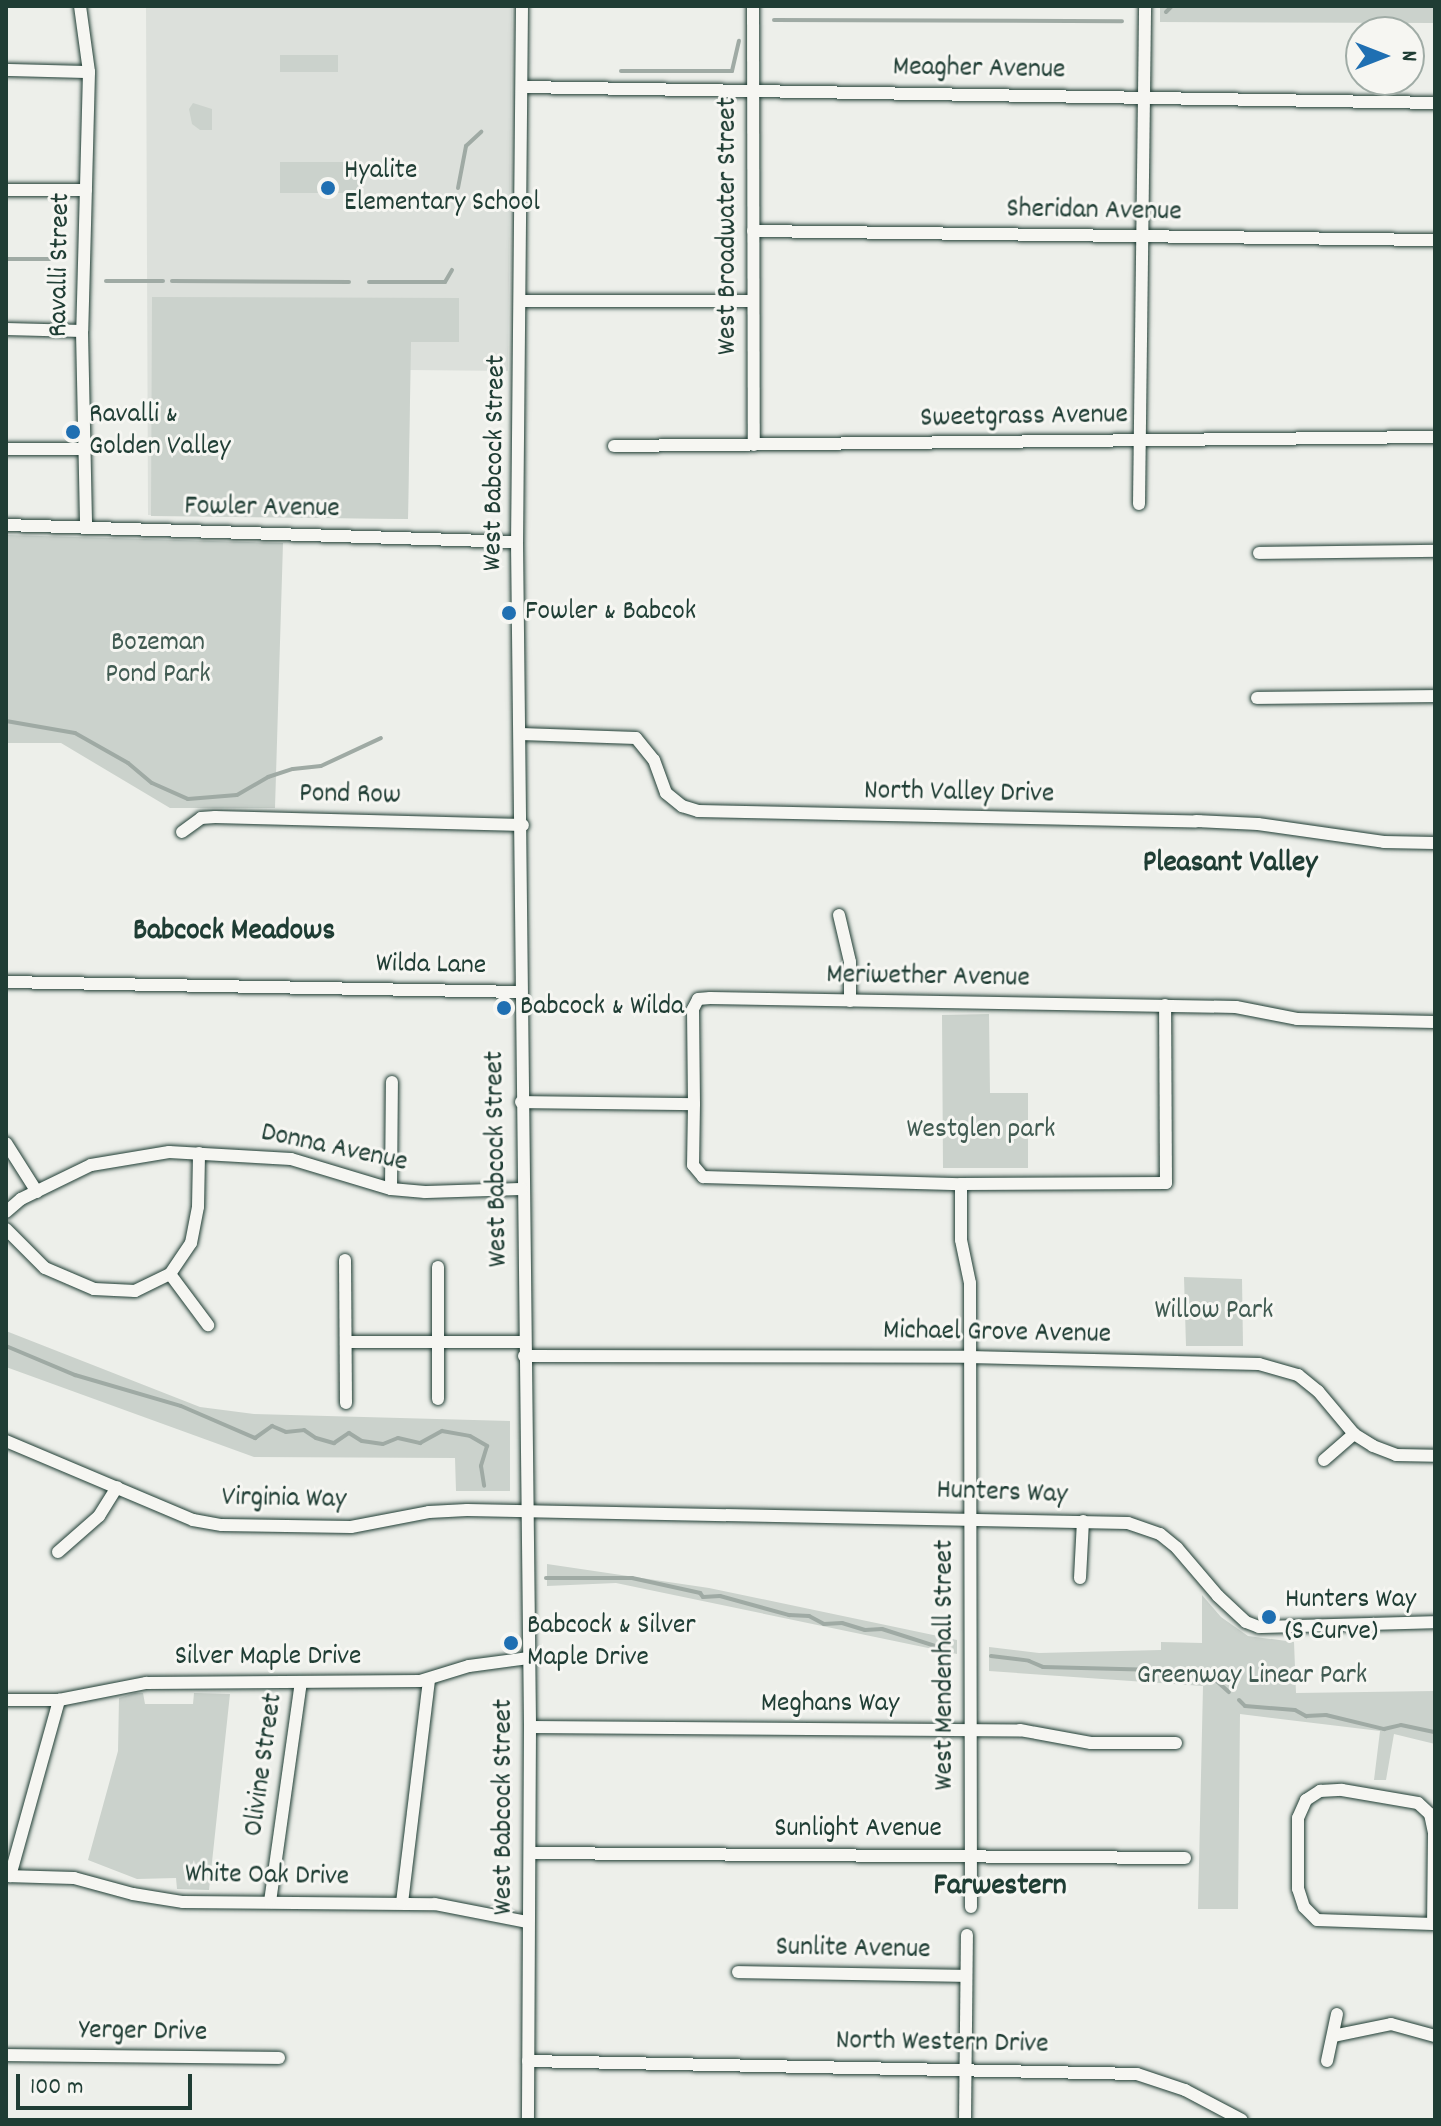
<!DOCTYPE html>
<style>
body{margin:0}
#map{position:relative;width:1441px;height:2126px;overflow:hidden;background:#edefea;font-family:Dekko,sans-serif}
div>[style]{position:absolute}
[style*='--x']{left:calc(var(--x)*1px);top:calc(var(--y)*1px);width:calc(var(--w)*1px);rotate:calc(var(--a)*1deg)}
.built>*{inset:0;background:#dce0db}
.green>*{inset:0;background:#cbd2cc}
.stream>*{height:4px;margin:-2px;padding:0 2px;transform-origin:2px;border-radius:2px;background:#9faaa4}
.roads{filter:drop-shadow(0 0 2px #1f3d34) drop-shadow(0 0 2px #1f3d34)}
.minor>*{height:12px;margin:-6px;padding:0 6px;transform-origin:6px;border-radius:6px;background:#f6f6f2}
.dots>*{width:22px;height:22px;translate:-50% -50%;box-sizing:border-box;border:4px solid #f6f6f2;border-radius:50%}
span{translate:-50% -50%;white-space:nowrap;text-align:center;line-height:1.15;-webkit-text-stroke:6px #f6f6f2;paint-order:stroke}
.street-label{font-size:28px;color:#1f3d34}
.poi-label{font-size:28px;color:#1f3d34}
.left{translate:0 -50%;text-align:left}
.park-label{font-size:28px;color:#415b52}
.neighbourhood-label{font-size:30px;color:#1f3d34;font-weight:700}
.frame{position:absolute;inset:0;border:8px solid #1f3d34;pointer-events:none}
.north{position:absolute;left:1345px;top:16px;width:80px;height:80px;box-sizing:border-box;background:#f6f6f2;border:2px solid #a0aca6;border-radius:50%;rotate:90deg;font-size:22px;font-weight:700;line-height:32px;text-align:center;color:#1f3d34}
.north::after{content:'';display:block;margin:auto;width:28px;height:36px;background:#1f6fb2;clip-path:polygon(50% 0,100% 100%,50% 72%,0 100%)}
.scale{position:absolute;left:16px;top:2074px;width:176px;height:36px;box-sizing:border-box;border:4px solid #1f3d34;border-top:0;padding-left:10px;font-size:24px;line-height:28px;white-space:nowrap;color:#1f3d34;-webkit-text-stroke:6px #f6f6f2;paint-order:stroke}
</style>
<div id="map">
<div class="built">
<i style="clip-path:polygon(146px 6px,512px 6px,508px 371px,410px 370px,408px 519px,148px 515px)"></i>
</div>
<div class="green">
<i style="clip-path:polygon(1160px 6px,1435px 6px,1435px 23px,1160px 22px)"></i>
<i style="clip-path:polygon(280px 55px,338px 55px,338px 72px,280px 72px)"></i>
<i style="clip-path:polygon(193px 103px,212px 109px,212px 130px,200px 130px,192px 124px,189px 109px)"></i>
<i style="clip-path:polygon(280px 162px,363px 162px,363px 193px,280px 193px)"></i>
<i style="clip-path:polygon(152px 297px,459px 298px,459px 342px,411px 342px,408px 519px,151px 516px)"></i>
<i style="clip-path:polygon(6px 535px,283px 543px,275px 808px,170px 808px,61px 743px,6px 743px)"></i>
<i style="clip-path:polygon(989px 1014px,990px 1093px,1028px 1093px,1028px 1168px,943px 1168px,942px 1015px)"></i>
<i style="clip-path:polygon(1184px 1277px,1242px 1279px,1243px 1346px,1186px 1346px)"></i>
<i style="clip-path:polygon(6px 1331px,200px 1407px,254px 1414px,510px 1421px,510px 1491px,456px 1491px,455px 1458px,254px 1457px,6px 1367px)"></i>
<i style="clip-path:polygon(547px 1564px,709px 1588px,957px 1640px,957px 1654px,616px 1583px,547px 1586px)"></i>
<i style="clip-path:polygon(1202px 1595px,1221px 1617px,1248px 1636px,1294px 1642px,1296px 1693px,1435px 1691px,1435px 1744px,1394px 1734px,1386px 1780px,1374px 1780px,1380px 1731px,1240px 1714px,1238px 1909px,1198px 1909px,1203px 1686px,989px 1671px,989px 1647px,1039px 1653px,1161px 1650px,1161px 1642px,1202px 1643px)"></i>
<i style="clip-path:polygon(135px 1693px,143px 1693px,145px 1704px,193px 1704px,194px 1693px,230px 1694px,209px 1890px,177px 1889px,176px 1878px,137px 1879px,88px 1860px,118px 1751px,119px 1698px)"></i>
</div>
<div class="stream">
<i style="--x:1166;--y:12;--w:8;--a:-45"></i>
<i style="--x:774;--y:20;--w:348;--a:0.2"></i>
<i style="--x:621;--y:71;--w:111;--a:0"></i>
<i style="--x:732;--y:71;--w:31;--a:-77"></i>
<i style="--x:458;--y:188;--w:43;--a:-79.2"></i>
<i style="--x:466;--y:146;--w:21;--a:-43"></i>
<i style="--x:6;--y:259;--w:59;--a:0"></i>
<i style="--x:106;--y:281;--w:57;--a:0"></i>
<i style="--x:172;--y:281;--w:177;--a:0.3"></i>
<i style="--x:369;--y:282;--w:76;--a:0"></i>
<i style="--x:445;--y:282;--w:14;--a:-60"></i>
<i style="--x:6;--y:721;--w:70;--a:9.9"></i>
<i style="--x:75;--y:733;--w:61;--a:29.5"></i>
<i style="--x:128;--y:763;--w:31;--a:40"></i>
<i style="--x:152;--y:783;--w:39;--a:24"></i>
<i style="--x:188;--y:799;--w:49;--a:-4.7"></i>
<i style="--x:237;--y:795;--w:36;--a:-30"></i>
<i style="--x:268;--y:777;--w:26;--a:-18"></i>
<i style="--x:293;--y:769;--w:28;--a:-6"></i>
<i style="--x:321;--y:766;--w:66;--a:-25"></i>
<i style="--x:6;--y:1346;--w:75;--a:22.8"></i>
<i style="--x:75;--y:1375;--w:110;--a:16.3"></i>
<i style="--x:181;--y:1406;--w:81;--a:23.4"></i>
<i style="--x:255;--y:1438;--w:21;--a:-35"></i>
<i style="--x:272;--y:1426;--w:15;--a:23"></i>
<i style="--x:286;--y:1432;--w:18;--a:-6"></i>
<i style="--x:304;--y:1430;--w:14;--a:34"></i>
<i style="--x:316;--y:1438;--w:19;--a:16"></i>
<i style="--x:334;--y:1443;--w:18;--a:-34"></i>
<i style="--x:349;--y:1433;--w:15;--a:32"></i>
<i style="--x:362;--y:1441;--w:21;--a:8"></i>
<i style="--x:383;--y:1444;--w:16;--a:-22"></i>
<i style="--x:398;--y:1438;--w:23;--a:13"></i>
<i style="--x:420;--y:1443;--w:25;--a:-29"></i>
<i style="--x:442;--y:1431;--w:28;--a:10"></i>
<i style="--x:470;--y:1436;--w:20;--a:30"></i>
<i style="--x:487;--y:1446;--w:21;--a:107"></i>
<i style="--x:481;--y:1466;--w:20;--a:81"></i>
<i style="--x:546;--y:1578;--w:86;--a:0"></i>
<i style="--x:632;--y:1578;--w:70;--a:12.4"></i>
<i style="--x:700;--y:1593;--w:5;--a:53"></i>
<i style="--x:703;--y:1597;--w:17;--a:-3"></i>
<i style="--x:720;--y:1596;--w:72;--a:15.4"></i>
<i style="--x:789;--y:1615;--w:20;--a:3"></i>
<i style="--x:809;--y:1616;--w:17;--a:28"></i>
<i style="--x:824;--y:1624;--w:18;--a:-3"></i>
<i style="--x:842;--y:1623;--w:24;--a:17"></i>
<i style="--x:865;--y:1630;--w:17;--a:-3"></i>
<i style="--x:882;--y:1629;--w:72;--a:17.7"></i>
<i style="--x:991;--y:1656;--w:38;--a:7"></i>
<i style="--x:1029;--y:1661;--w:15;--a:23"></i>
<i style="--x:1043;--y:1667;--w:154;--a:1.5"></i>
<i style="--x:1197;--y:1671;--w:15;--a:20"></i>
<i style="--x:1211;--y:1676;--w:24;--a:42"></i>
<i style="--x:1239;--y:1700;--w:8;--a:45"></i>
<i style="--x:1245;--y:1706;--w:50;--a:4.6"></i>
<i style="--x:1295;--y:1710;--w:13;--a:29"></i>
<i style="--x:1306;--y:1716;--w:20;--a:-3"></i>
<i style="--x:1326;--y:1715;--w:60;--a:13.6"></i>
<i style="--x:1384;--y:1729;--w:17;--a:-13"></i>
<i style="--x:1401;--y:1725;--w:35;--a:12"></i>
</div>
<div class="roads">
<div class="minor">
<i style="--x:80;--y:6;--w:67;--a:82.2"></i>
<i style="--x:89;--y:72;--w:259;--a:91.5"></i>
<i style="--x:82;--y:331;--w:196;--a:88.8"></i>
<i style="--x:522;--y:6;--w:536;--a:90.53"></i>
<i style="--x:517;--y:542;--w:1185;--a:89.37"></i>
<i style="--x:530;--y:1727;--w:393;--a:90.3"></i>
<i style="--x:753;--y:6;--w:439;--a:89.9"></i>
<i style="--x:6;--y:70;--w:83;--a:1.4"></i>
<i style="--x:522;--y:87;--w:913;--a:1"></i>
<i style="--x:6;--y:190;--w:80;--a:0"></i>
<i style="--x:753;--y:231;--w:682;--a:0.76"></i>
<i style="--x:522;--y:301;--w:230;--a:0"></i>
<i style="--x:6;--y:329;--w:76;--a:1.5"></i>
<i style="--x:614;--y:446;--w:821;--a:-0.63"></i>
<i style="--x:6;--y:449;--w:80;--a:0"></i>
<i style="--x:1139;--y:504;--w:498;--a:-89.3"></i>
<i style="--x:6;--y:525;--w:511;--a:1.91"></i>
<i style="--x:1259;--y:553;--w:176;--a:-0.7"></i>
<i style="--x:1257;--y:698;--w:178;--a:-0.6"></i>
<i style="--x:521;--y:734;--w:115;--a:2"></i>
<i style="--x:636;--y:738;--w:28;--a:51"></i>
<i style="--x:654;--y:760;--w:35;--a:70"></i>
<i style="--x:666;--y:793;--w:21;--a:39"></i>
<i style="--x:682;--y:806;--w:17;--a:17"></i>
<i style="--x:698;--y:811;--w:498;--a:1.2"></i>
<i style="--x:1196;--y:821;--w:62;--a:2.8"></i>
<i style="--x:1258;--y:824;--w:127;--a:8.1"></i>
<i style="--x:1384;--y:842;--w:51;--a:1.1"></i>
<i style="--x:182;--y:832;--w:24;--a:-36"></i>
<i style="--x:201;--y:818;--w:14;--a:-4"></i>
<i style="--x:215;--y:817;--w:308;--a:1.5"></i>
<i style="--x:839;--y:915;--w:48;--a:76.8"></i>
<i style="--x:850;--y:962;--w:39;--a:90"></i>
<i style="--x:6;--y:982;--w:514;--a:1.11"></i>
<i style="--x:521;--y:1102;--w:173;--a:0.7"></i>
<i style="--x:694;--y:1104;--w:95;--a:-90.6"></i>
<i style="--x:693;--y:1009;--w:11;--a:-63"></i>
<i style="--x:698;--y:999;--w:12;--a:-5"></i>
<i style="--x:710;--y:998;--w:526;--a:0.98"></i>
<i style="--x:1236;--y:1007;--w:62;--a:11.1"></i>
<i style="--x:1297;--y:1019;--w:138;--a:1.2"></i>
<i style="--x:694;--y:1104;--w:61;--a:90.9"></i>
<i style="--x:693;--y:1165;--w:16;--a:50"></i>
<i style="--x:703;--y:1177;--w:258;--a:1.6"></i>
<i style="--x:961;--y:1184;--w:205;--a:-0.3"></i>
<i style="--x:1166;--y:1183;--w:178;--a:-90.3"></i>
<i style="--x:6;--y:1143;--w:58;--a:57.7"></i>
<i style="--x:961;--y:1184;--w:56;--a:90"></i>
<i style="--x:961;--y:1240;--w:44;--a:78.2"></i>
<i style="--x:970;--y:1283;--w:624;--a:89.91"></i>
<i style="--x:391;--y:1189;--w:107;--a:-89.5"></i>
<i style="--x:6;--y:1212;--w:20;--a:-41"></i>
<i style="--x:21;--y:1199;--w:78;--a:-25.9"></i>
<i style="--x:91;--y:1165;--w:79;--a:-9.5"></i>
<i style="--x:169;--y:1152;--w:122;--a:3.3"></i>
<i style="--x:291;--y:1159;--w:104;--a:16.7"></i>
<i style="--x:391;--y:1189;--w:34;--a:5"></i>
<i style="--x:425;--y:1192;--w:97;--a:-1.8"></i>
<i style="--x:6;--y:1229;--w:55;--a:45"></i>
<i style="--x:45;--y:1268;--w:53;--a:23.2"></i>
<i style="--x:94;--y:1289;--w:41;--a:2.8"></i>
<i style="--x:135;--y:1291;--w:39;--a:-26"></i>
<i style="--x:170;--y:1274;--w:37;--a:-56"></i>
<i style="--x:191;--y:1243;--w:37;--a:-79"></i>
<i style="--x:198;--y:1207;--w:54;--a:-88.9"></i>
<i style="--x:345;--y:1260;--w:143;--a:89.6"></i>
<i style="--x:438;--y:1267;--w:132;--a:90"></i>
<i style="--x:170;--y:1274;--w:64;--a:53.3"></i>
<i style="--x:346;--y:1342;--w:178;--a:0"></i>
<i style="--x:524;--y:1356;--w:445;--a:0.1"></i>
<i style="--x:969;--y:1357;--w:290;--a:1.4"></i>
<i style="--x:1259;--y:1364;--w:41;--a:15.8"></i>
<i style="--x:1298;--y:1375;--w:26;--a:39"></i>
<i style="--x:1318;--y:1391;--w:56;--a:50.1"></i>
<i style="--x:1354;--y:1434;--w:22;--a:32"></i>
<i style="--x:1373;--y:1446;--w:25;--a:21"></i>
<i style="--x:1396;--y:1455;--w:39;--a:1"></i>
<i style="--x:6;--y:1441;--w:203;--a:22.9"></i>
<i style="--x:193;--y:1520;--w:29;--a:10"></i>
<i style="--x:222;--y:1525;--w:129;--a:0.9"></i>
<i style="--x:351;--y:1527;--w:79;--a:-10.9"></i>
<i style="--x:429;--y:1512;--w:38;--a:-3"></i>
<i style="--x:467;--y:1510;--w:661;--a:1.13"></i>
<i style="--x:1128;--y:1523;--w:34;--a:19"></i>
<i style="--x:1160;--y:1534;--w:22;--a:39"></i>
<i style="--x:1177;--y:1548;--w:63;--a:49.5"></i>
<i style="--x:1218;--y:1596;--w:38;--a:43"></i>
<i style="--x:1246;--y:1622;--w:14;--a:21"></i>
<i style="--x:1259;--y:1627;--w:176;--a:-1.6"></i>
<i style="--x:1324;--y:1460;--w:40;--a:-41"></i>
<i style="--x:58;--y:1552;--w:55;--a:-41.3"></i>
<i style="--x:99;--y:1516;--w:34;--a:-58"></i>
<i style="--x:1080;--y:1578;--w:57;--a:-87"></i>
<i style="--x:6;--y:1700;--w:53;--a:0"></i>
<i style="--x:59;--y:1700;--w:89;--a:-11.1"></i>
<i style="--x:146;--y:1683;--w:274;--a:-0.4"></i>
<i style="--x:420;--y:1681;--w:51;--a:-17"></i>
<i style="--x:469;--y:1666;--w:60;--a:-7.7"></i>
<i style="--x:530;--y:1727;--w:490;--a:0.4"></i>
<i style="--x:1020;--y:1730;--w:72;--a:10.4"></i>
<i style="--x:1091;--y:1743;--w:85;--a:0"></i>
<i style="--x:1342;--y:1790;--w:77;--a:9.7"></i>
<i style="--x:1418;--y:1803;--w:16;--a:43"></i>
<i style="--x:1430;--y:1814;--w:19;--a:78"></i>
<i style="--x:1434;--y:1833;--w:91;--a:90.6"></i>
<i style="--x:1433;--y:1924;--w:116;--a:-178"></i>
<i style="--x:1317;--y:1920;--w:18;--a:-135"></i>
<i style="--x:1304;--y:1907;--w:19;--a:-108"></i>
<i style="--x:1298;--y:1889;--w:71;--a:-90"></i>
<i style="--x:1298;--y:1818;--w:20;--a:-66"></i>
<i style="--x:1306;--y:1800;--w:17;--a:-33"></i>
<i style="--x:1320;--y:1791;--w:22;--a:-3"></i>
<i style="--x:530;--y:1853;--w:655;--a:0.44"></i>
<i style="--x:6;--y:1876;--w:68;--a:1.7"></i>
<i style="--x:74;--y:1878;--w:61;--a:15.2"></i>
<i style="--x:133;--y:1894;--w:51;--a:9.1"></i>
<i style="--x:183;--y:1902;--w:252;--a:0.5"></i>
<i style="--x:435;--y:1904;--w:95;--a:11"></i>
<i style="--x:10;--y:1876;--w:183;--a:-74.4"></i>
<i style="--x:270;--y:1902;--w:222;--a:-82"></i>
<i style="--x:402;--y:1903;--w:225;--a:-83.1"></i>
<i style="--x:738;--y:1972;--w:228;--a:1"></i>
<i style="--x:1333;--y:2036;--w:59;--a:-11.7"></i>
<i style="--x:1391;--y:2024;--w:46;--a:15.3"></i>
<i style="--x:6;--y:2055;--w:273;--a:0.6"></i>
<i style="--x:528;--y:2061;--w:609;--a:1.22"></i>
<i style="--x:1137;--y:2074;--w:51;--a:18.4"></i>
<i style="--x:1185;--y:2090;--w:64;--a:27.8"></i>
<i style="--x:1327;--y:2061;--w:48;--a:-78"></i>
<i style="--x:965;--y:2120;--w:185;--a:-89.4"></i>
</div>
</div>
<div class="dots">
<i style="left:328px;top:188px;background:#1f6fb2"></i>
<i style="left:73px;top:432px;background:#1f6fb2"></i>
<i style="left:509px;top:613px;background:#1f6fb2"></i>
<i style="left:504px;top:1008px;background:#1f6fb2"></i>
<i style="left:1269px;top:1617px;background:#1f6fb2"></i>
<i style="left:511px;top:1643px;background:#1f6fb2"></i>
</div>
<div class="street-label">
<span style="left:979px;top:70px;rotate:1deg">Meagher Avenue</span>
<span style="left:1094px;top:212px;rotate:1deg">Sheridan Avenue</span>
<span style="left:729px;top:226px;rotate:-90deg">West Broadwater Street</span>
<span style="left:61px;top:265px;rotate:-89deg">Ravalli Street</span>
<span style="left:1024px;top:418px;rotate:-1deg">Sweetgrass Avenue</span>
<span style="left:496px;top:463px;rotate:-89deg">West Babcock Street</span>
<span style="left:262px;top:509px;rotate:1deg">Fowler Avenue</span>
<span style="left:959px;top:794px;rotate:1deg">North Valley Drive</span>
<span style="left:350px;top:796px;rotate:1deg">Pond Row</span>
<span style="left:431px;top:966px;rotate:1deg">Wilda Lane</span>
<span style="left:928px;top:978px;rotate:1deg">Meriwether Avenue</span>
<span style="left:334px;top:1149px;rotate:12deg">Donna Avenue</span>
<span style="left:498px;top:1159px;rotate:-91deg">West Babcock Street</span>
<span style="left:997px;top:1334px;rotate:1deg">Michael Grove Avenue</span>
<span style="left:1002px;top:1494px;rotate:2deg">Hunters Way</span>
<span style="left:284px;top:1500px;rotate:1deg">Virginia Way</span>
<span style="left:268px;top:1658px">Silver Maple Drive</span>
<span style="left:946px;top:1665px;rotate:-90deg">West Mendenhall Street</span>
<span style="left:830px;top:1705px">Meghans Way</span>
<span style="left:265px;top:1765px;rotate:-82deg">Olivine Street</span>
<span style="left:505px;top:1807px;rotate:-90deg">West Babcock Street</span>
<span style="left:858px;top:1830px">Sunlight Avenue</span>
<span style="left:267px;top:1877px;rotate:1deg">White Oak Drive</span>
<span style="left:853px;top:1950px;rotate:1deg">Sunlite Avenue</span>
<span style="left:143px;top:2033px;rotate:1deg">Yerger Drive</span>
<span style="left:942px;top:2044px;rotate:1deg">North Western Drive</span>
</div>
<div class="poi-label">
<span class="left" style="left:344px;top:188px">Hyalite<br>Elementary School</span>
<span class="left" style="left:89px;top:432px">Ravalli &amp;<br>Golden Valley</span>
<span class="left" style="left:525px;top:613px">Fowler &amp; Babcok</span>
<span class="left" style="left:520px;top:1008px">Babcock &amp; Wilda</span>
<span class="left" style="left:1285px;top:1617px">Hunters Way<br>(S Curve)</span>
<span class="left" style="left:527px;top:1643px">Babcock &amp; Silver<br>Maple Drive</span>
</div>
<div class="park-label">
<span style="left:158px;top:660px">Bozeman<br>Pond Park</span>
<span style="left:981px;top:1131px">Westglen park</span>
<span style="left:1214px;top:1312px">Willow Park</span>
<span style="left:1252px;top:1677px">Greenway Linear Park</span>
</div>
<div class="neighbourhood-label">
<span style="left:1230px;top:865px">Pleasant Valley</span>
<span style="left:234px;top:933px">Babcock Meadows</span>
<span style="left:1000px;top:1888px">Farwestern</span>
</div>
<div class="frame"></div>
<div class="north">N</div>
<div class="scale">100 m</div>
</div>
